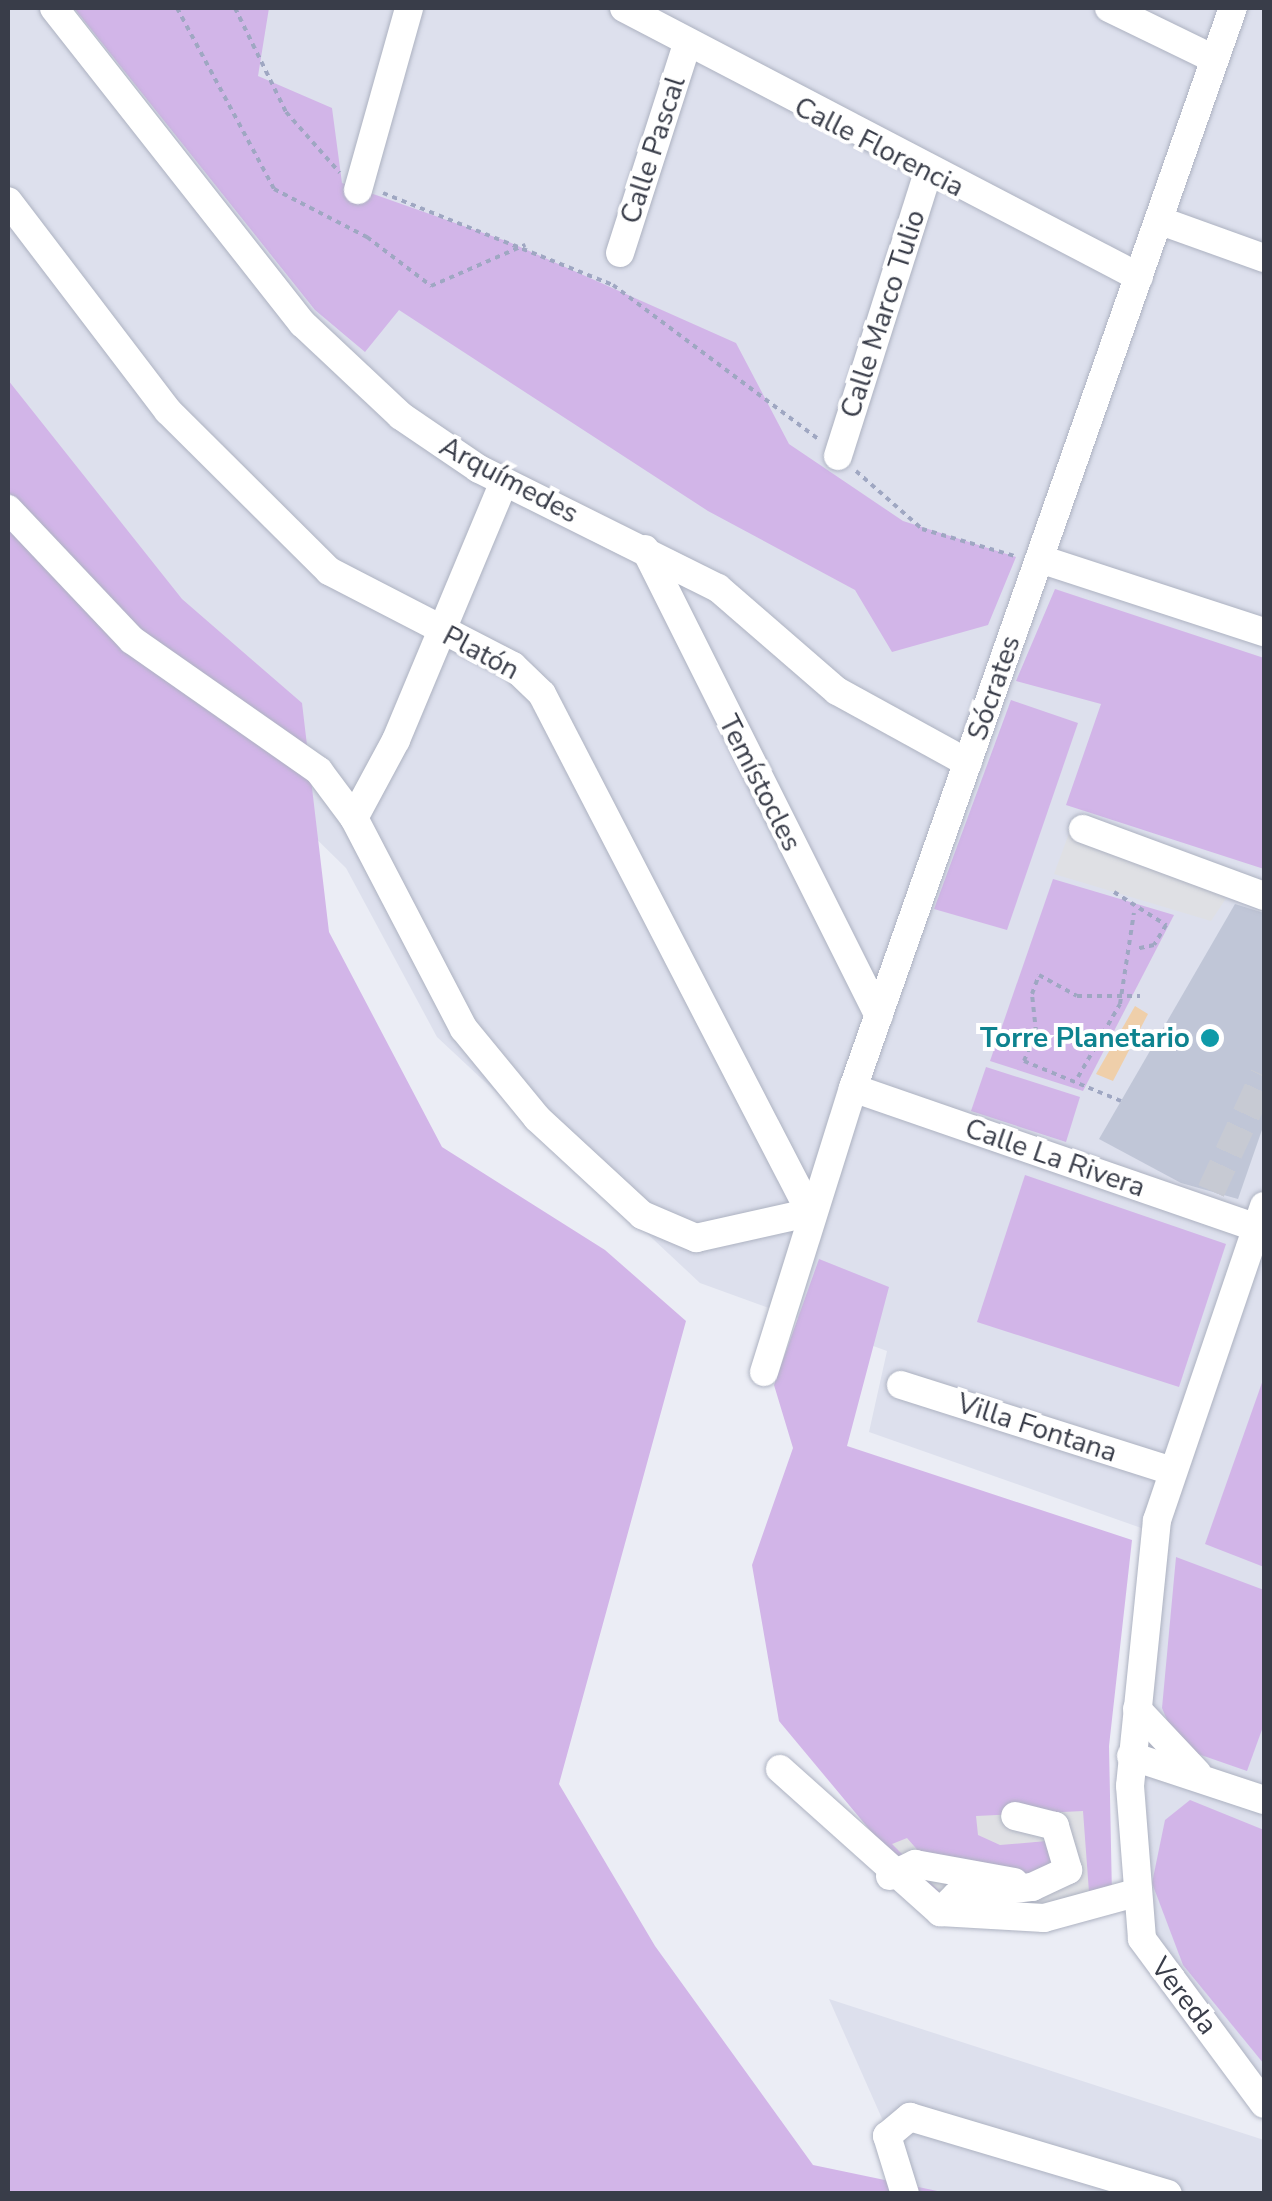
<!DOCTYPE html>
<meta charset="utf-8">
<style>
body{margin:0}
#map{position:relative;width:1272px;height:2201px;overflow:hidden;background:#ebedf5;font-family:"Nunito Sans",sans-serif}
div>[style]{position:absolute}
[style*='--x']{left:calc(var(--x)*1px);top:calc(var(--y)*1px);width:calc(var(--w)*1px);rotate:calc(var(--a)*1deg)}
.residential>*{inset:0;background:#dde0ed}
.green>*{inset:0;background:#d2b5e8}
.parking>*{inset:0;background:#dfe0e4}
.water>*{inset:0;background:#efcfaa}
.building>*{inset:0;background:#c0c6d7}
.minor-tunnel>*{height:28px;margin-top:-14px;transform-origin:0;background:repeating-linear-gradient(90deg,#c7cad3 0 28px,transparent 0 42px)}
.path>*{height:4px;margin-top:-2px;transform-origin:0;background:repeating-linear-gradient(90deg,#9fa7c2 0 5px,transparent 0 10px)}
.roads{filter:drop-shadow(0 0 2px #adb2c1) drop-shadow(0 0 2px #adb2c1)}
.minor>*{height:28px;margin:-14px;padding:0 14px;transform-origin:14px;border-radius:14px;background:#fff}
.dots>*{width:28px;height:28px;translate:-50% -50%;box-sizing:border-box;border:5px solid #fff;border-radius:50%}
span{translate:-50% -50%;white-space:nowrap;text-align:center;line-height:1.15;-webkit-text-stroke:8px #fff;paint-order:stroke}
.street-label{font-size:28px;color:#393d49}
.culture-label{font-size:28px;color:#0d838f;font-weight:700}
.right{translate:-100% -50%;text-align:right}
.frame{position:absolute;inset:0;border:10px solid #393d49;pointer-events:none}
</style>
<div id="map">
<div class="residential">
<i style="clip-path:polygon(8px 8px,1264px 8px,1264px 2084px,1151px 1939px,1145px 1774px,1164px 1536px,869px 1432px,887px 1351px,700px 1283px,437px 1037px,346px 868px,8px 536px)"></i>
<i style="clip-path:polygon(829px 1999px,1264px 2140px,1264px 2193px,915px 2193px)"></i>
</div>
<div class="green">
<i style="clip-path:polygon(74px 8px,269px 8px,258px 76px,332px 108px,342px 183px,509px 242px,736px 343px,789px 444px,903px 521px,1016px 557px,988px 625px,892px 652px,855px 590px,708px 511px,399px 310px,365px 352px,315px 310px)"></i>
<i style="clip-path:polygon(8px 380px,182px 599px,302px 703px,329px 932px,442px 1147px,605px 1250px,686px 1321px,559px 1784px,655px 1946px,813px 2165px,947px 2193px,8px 2193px)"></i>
<i style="clip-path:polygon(1055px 589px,1264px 658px,1264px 869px,1066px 805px,1101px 704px,1016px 681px)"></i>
<i style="clip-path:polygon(1011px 700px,1078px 723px,1007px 930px,934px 909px)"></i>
<i style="clip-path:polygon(1053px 879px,1174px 915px,1083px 1091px,990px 1061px)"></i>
<i style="clip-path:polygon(986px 1067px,1080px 1097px,1066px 1142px,971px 1111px)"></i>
<i style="clip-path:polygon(1025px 1175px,1226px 1244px,1179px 1387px,977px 1322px)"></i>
<i style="clip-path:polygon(819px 1259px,889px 1287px,847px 1446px,1132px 1540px,1109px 1746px,1112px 1896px,934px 1907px,779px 1721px,752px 1565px,793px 1448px,774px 1385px)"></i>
<i style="clip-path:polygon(1264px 1377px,1264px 1567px,1205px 1544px)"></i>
<i style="clip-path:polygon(1176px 1557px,1264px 1590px,1264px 1724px,1247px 1771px,1178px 1747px,1162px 1708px)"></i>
<i style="clip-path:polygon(1190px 1800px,1264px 1830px,1264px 2064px,1183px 1965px,1152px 1883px,1165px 1820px)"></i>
</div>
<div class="parking">
<i style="clip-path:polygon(1075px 817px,1241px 876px,1211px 921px,1054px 874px)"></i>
<i style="clip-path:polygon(1083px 1811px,1089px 1892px,1049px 1904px,1007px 1910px,949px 1901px,892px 1844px,907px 1838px,921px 1854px,1064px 1888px,1047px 1841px,1000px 1845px,978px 1835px,976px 1816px)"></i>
</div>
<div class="water">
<i style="clip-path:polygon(1135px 1006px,1148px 1014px,1113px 1081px,1096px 1074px)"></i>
</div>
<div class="building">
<i style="clip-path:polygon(1235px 904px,1264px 913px,1264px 1124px,1238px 1199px,1181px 1183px,1099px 1139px)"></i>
</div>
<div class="minor-tunnel">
<i style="--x:1211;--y:1191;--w:127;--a:-65.3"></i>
</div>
<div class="path">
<i style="--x:177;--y:8;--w:205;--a:61.8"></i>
<i style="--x:274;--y:189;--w:105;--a:27.3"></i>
<i style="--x:367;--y:237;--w:81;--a:37.4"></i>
<i style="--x:431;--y:286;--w:103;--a:-23.6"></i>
<i style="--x:235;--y:8;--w:116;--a:63.9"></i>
<i style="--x:286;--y:112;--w:81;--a:48.5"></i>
<i style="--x:383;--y:193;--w:248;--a:21.8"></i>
<i style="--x:613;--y:285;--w:256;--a:36.9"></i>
<i style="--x:856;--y:471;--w:88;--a:41.3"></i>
<i style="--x:922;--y:529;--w:97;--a:16.2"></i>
<i style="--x:1114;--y:892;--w:62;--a:32.4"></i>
<i style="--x:1166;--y:925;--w:23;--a:121"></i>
<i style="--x:1154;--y:945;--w:19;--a:168"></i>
<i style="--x:1078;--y:1077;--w:84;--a:-60.1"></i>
<i style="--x:1120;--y:1004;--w:92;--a:-81.3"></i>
<i style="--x:1121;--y:1101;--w:105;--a:-157.6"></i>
<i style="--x:1024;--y:1061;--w:31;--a:-68"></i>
<i style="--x:1036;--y:1032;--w:38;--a:-96"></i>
<i style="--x:1032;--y:994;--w:20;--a:-70"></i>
<i style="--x:1039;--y:975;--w:43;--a:28.9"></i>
<i style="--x:1077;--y:996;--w:63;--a:0"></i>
</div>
<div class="roads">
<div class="minor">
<i style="--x:54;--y:8;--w:402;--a:51.8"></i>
<i style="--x:303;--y:324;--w:134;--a:43.2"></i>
<i style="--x:401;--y:416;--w:94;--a:34.2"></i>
<i style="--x:479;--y:469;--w:267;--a:26.5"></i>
<i style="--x:718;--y:588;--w:157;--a:40.9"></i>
<i style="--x:837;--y:691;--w:149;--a:28.8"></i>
<i style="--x:624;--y:8;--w:581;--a:27.58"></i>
<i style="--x:1109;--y:8;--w:117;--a:25.9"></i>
<i style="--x:358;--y:190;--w:189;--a:-74.3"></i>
<i style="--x:8;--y:201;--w:264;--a:52.7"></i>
<i style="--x:168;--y:411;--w:227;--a:44.8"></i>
<i style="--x:329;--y:571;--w:207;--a:27.3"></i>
<i style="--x:513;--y:666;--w:40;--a:44"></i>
<i style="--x:542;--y:694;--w:588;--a:62.65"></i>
<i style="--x:1161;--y:221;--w:109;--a:19.8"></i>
<i style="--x:620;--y:253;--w:216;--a:-72.2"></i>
<i style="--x:838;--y:456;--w:297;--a:-72.4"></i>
<i style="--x:8;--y:509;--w:180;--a:46.6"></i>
<i style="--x:132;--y:640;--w:228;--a:35"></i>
<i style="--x:319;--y:771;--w:59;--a:53.3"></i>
<i style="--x:354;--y:818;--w:238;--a:62.5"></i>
<i style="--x:464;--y:1029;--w:115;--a:50.6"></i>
<i style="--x:537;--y:1118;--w:143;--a:42.7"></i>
<i style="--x:642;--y:1215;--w:59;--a:23.1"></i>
<i style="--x:696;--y:1238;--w:110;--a:-12.6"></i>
<i style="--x:645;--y:549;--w:522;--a:63.39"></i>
<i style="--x:1040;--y:559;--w:236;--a:18.1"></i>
<i style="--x:354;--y:818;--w:89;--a:-61.7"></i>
<i style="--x:396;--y:740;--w:280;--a:-67.3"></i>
<i style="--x:1083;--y:829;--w:193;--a:20.3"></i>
<i style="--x:853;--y:1088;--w:428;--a:19.1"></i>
<i style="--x:1264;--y:1206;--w:332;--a:108.8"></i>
<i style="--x:1157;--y:1520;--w:267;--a:95.8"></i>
<i style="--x:1130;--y:1786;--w:153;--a:85.5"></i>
<i style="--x:1142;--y:1939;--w:205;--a:53.5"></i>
<i style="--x:764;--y:1372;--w:298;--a:-72.6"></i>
<i style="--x:853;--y:1088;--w:1145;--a:-70.62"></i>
<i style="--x:901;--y:1385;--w:284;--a:17.6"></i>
<i style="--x:1137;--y:1709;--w:88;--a:46.8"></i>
<i style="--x:1131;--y:1756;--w:140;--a:18.3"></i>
<i style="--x:780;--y:1769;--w:215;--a:41.8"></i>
<i style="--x:940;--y:1912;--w:104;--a:3.3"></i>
<i style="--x:1044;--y:1918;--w:91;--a:-15.3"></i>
<i style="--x:890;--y:1876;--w:28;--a:-26"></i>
<i style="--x:915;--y:1864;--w:101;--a:10.3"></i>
<i style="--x:940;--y:1912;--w:23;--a:-45"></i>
<i style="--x:956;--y:1896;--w:77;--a:-6.8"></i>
<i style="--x:1032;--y:1887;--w:40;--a:-25"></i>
<i style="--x:1068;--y:1870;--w:46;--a:-106.5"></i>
<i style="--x:1055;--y:1826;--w:41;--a:-166"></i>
<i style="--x:905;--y:2194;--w:61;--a:-107.2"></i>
<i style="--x:887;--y:2136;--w:30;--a:-40"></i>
<i style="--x:910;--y:2117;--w:269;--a:16.6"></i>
</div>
</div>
<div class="dots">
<i style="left:1210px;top:1038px;background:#0f9aa8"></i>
</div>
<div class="street-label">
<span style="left:879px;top:147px;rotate:27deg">Calle Florencia</span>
<span style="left:653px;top:150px;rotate:-72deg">Calle Pascal</span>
<span style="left:883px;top:314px;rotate:-72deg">Calle Marco Tulio</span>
<span style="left:509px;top:480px;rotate:28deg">Arquímedes</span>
<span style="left:481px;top:653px;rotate:28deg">Platón</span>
<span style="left:994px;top:688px;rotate:-71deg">Sócrates</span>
<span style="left:760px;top:783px;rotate:63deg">Temístocles</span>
<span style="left:1055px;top:1158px;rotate:19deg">Calle La Rivera</span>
<span style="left:1037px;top:1428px;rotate:18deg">Villa Fontana</span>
<span style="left:1184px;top:1996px;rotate:52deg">Vereda</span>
</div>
<div class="culture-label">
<span class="right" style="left:1190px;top:1038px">Torre Planetario</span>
</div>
<div class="frame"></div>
</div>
